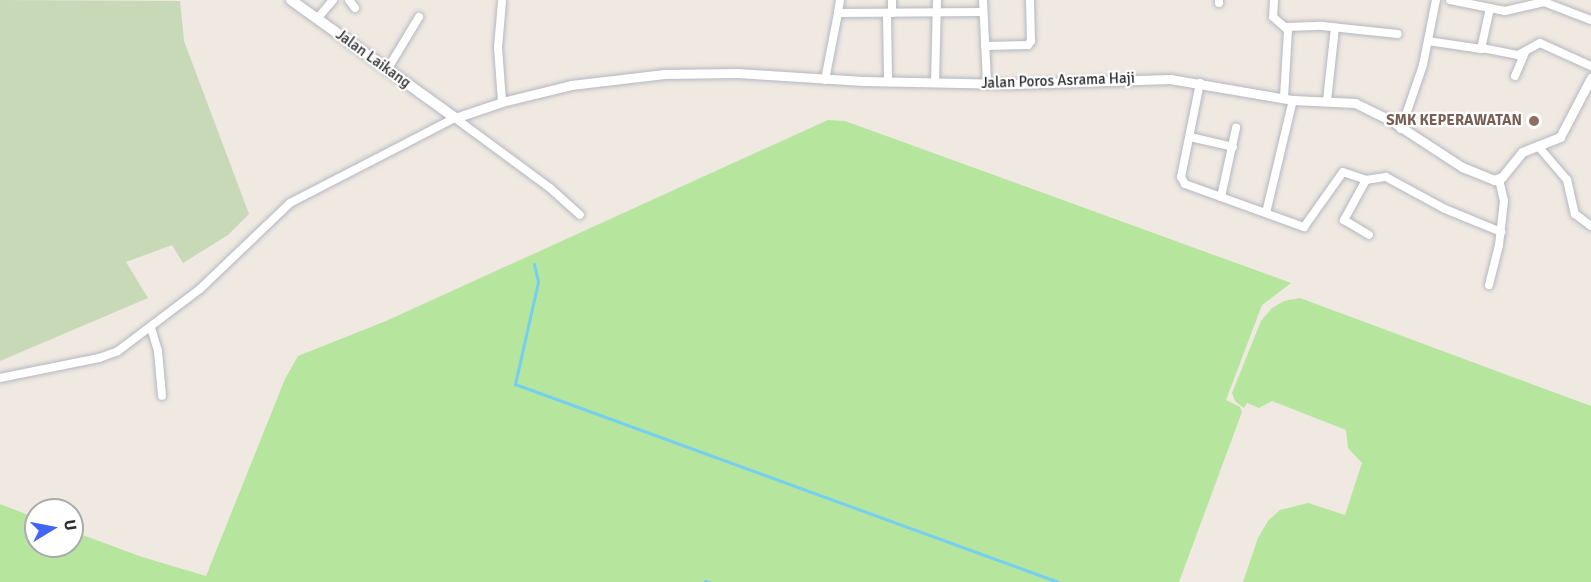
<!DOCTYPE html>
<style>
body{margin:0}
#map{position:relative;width:1591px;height:582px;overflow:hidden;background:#efe9e1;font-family:Signika,sans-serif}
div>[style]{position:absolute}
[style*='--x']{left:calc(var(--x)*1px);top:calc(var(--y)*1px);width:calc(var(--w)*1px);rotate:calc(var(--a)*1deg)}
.green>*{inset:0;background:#b6e59e}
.cemetery>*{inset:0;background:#c8d9b8}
.stream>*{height:3px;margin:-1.5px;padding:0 1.5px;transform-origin:1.5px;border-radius:1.5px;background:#75cff0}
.roads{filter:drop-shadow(0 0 2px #b4b7c1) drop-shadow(0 0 2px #b4b7c1)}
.minor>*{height:8px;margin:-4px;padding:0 4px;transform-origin:4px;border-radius:4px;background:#fff}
.tertiary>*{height:9px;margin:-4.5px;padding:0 4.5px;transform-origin:4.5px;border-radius:4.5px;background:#fff}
.secondary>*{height:10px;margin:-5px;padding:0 5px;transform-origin:5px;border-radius:5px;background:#fff}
.dots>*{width:16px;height:16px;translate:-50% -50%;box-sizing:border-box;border:3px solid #fff;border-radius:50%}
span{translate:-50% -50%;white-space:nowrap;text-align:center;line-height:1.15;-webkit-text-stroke:4.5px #fff;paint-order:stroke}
.street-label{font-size:15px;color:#2e2e2e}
.education-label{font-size:15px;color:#785e54;font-weight:700}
.right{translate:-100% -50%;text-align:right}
.north{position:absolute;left:24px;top:498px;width:60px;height:60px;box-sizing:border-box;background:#fff;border:2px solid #ababab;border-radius:50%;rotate:80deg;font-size:16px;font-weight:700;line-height:24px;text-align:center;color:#2e2e2e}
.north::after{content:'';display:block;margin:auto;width:21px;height:27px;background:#4264fb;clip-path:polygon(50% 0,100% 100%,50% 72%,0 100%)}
</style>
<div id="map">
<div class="green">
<i style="clip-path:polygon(828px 120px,845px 121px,1291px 283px,1262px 305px,1226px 400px,1240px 407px,1242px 412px,1179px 582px,0 582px,0 504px,36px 518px,36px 546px,72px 546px,72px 531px,142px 557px,206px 576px,285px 379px,298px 356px,386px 321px)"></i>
<i style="clip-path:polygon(1300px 298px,1591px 406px,1591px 582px,1243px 582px,1258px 538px,1268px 521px,1280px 510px,1308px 503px,1345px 515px,1362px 463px,1348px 448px,1346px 430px,1272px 401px,1259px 408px,1247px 403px,1244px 408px,1235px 401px,1232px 393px,1261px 321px,1272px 308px,1284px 301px)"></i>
</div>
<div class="cemetery">
<i style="clip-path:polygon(0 0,180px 1px,184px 41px,249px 214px,228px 235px,183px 263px,172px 245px,126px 262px,148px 298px,0 361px)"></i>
</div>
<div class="stream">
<i style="--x:534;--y:264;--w:18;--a:77"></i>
<i style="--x:538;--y:282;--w:105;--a:102.7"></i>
<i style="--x:515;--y:384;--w:578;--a:20.03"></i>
<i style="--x:705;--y:581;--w:4;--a:14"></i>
</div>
<div class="roads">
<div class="minor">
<i style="--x:349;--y:0;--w:10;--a:53"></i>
<i style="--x:840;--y:0;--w:13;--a:99"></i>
<i style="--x:838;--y:13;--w:145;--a:-0.4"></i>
<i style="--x:892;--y:0;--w:13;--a:90"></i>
<i style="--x:983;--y:0;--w:83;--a:87.2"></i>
<i style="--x:1219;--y:0;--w:3;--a:90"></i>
<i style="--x:1274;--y:0;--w:17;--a:93"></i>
<i style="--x:1273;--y:17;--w:20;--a:41"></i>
<i style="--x:1288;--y:30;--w:68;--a:93.4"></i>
<i style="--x:1450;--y:0;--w:56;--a:11.3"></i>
<i style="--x:1505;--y:11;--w:40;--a:-13"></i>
<i style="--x:1544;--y:2;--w:50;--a:21"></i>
<i style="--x:502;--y:2;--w:45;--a:95.1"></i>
<i style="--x:498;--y:47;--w:55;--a:85.8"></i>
<i style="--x:887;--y:14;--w:67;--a:89.1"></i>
<i style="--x:317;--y:19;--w:25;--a:-50"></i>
<i style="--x:1286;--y:27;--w:36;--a:-2"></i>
<i style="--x:1322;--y:26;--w:76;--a:6"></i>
<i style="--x:1428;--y:41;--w:54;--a:8.6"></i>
<i style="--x:1481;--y:49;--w:42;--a:-77.6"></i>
<i style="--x:985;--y:46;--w:43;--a:-1.3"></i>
<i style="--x:1028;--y:45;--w:5;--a:-53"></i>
<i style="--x:1031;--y:41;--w:41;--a:-91.4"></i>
<i style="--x:1482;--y:48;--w:37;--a:11"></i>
<i style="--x:1518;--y:55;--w:25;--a:-29"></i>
<i style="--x:1540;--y:43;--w:56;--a:24.3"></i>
<i style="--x:387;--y:70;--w:62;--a:-58.9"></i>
<i style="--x:1515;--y:76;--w:25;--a:-67"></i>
<i style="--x:825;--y:80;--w:68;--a:-79"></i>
<i style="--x:935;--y:83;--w:83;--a:-88.6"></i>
<i style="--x:1200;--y:83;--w:96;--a:101.4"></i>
<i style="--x:1181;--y:177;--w:8;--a:60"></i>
<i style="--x:1185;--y:184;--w:127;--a:19.9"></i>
<i style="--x:1304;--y:227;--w:67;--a:-54.7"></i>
<i style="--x:1343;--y:172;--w:24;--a:19"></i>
<i style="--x:1366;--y:180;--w:20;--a:-9"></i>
<i style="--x:1386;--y:177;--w:67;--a:28.5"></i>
<i style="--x:1445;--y:209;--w:61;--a:22.3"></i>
<i style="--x:1327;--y:101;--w:74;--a:-83.8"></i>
<i style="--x:1401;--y:129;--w:68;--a:-71"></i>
<i style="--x:1423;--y:65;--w:66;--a:-78.7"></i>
<i style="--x:1190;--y:137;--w:44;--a:13.1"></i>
<i style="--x:1538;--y:146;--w:45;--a:49.5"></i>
<i style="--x:1567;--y:180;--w:35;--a:77"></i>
<i style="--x:1575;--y:214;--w:20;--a:37"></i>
<i style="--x:1366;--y:180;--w:46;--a:118.8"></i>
<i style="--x:1344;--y:220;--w:29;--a:31"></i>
<i style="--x:1221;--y:197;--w:71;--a:-77.7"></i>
<i style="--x:1266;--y:213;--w:116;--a:-76.6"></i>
<i style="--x:1489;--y:285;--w:41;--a:-76"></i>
<i style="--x:1499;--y:245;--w:44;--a:-83.5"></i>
<i style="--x:1504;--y:201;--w:23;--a:-103"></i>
<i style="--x:151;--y:328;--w:24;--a:73"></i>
<i style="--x:158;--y:351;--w:45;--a:84.9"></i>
<i style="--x:0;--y:378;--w:101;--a:-11.4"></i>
<i style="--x:99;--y:358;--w:20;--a:-20"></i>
<i style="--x:118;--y:351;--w:103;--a:-37.1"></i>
<i style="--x:200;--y:289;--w:124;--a:-43.7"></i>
<i style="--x:290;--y:203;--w:186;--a:-27.3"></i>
<i style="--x:455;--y:118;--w:118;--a:36.4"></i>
<i style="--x:550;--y:188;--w:40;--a:42"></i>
</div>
<div class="tertiary">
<i style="--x:455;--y:118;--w:50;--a:-18.8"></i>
<i style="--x:502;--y:102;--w:71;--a:-13.8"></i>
<i style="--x:571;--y:85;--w:94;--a:-6.7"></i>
<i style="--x:664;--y:74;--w:73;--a:-0.8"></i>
<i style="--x:737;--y:73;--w:126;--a:3.6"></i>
<i style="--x:863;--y:81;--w:147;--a:1.2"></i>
<i style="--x:1010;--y:84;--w:160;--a:-1.8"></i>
<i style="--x:1170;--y:79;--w:125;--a:9.7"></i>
<i style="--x:1293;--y:100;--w:62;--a:2.8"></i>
<i style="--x:1355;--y:103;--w:39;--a:26"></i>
<i style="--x:1390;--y:120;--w:86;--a:33.1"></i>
<i style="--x:1462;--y:167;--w:35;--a:22"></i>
<i style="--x:1494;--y:180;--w:9;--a:-21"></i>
<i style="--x:1502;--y:177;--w:32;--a:-51"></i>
<i style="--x:1522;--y:152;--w:41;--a:-21.5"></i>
<i style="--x:1560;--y:137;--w:67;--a:-62.3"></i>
</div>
<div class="secondary">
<i style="--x:291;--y:0;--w:202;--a:35.7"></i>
</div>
</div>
<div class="dots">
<i style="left:1534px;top:121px;background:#8d6e63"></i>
</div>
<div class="street-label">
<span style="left:373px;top:59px;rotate:36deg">Jalan Laikang</span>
<span style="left:1058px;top:81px;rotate:-2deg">Jalan Poros Asrama Haji</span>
</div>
<div class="education-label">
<span class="right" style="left:1522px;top:121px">SMK KEPERAWATAN</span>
</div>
<div class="north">U</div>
</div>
